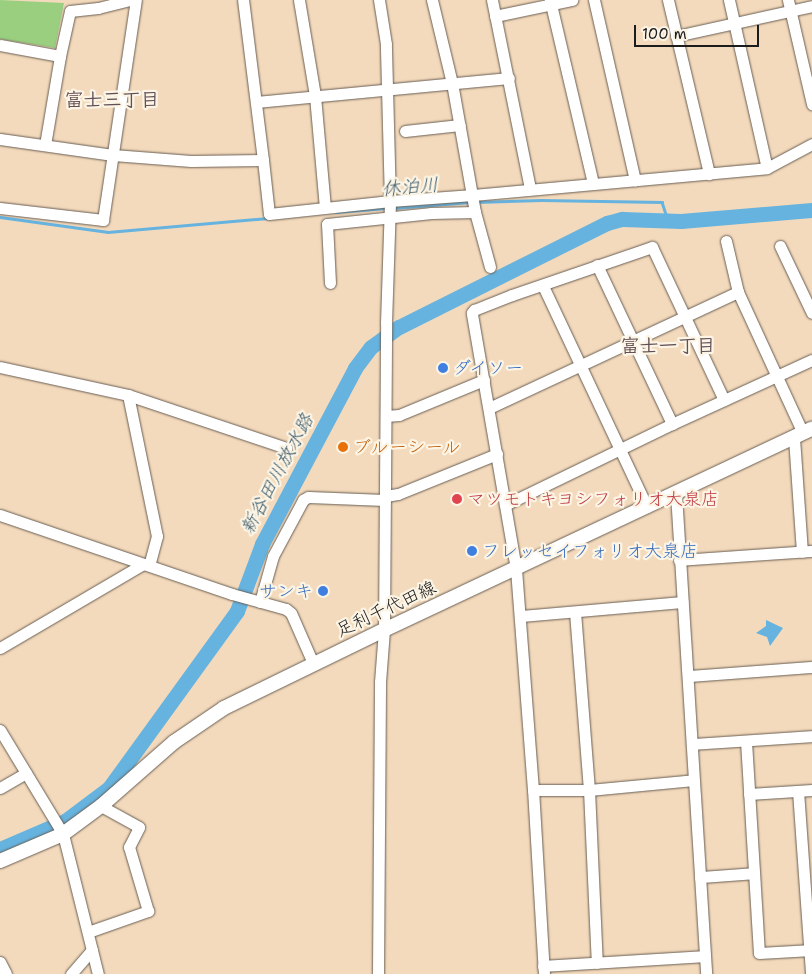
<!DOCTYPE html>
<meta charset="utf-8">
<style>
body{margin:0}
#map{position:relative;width:812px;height:974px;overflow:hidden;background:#f4dabc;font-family:"Shantell Sans","Klee One",sans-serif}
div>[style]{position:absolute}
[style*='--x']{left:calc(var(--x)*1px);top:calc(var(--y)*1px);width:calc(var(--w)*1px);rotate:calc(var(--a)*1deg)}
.green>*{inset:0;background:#9acf80}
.water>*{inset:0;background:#66b3df}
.stream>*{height:2.5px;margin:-1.25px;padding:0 1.25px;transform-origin:1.25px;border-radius:1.25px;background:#66b3df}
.river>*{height:15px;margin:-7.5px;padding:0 7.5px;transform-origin:7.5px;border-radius:7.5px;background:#66b3df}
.roads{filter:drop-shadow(0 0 1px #685e54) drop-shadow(0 0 1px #685e54)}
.minor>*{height:11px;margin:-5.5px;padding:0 5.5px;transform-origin:5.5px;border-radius:5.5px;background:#fff}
.major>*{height:14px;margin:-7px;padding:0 7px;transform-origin:7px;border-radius:7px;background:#fff}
.dots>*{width:14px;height:14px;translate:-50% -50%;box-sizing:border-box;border:2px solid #fcf5e5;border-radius:50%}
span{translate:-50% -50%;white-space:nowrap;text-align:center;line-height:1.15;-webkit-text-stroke:4.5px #fcf5e5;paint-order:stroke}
.shop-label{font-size:18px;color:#366cbe}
.left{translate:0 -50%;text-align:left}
.right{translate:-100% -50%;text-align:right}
.food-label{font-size:18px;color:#c56008}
.health-label{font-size:18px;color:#be3a42}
.street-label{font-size:18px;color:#1c1c1c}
.neighbourhood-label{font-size:19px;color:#634f56;font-weight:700}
.water-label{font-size:19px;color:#3a586a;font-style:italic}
.scale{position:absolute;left:634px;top:25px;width:125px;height:22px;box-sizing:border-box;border:2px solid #1c1c1c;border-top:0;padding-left:6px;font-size:15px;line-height:18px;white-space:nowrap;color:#1c1c1c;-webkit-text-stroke:4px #fcf5e5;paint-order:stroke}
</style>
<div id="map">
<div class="green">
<i style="clip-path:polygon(0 0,64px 3px,55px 48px,0 39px)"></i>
</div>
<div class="water">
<i style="clip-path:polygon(766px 620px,783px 628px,770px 646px,767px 637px,756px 633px,766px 626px)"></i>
</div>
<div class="stream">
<i style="--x:476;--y:202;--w:65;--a:-1.8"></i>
<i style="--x:541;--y:200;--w:121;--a:0.9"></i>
<i style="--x:662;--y:202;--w:19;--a:72"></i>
<i style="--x:394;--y:208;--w:76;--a:-4.5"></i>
<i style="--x:336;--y:212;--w:50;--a:-4.6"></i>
<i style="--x:0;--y:217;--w:109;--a:7.9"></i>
<i style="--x:108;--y:232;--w:161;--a:-5"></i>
</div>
<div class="river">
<i style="--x:0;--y:849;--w:71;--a:-23.3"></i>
<i style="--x:65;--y:821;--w:55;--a:-36.9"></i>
<i style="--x:109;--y:788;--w:218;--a:-54.1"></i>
<i style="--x:237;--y:611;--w:72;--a:-69.5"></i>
<i style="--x:262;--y:544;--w:199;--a:-62.1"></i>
<i style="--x:355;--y:368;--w:26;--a:-53"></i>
<i style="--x:371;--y:347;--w:34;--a:-36"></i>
<i style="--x:399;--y:327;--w:233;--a:-26.6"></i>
<i style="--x:607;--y:223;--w:16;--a:-15"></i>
<i style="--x:622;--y:219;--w:59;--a:1.9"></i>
<i style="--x:681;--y:221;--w:131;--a:-4.8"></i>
</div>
<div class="roads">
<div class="minor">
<i style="--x:299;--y:0;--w:97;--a:80.5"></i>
<i style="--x:315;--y:96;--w:112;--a:84.9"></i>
<i style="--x:432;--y:0;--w:85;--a:76.5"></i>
<i style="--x:452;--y:83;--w:131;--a:79.9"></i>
<i style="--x:475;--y:212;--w:57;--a:74.7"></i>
<i style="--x:492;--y:0;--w:193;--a:78.6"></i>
<i style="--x:550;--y:0;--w:189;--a:76.8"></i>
<i style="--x:594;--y:0;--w:185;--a:77.2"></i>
<i style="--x:668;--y:0;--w:179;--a:76.7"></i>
<i style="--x:729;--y:0;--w:172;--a:77.3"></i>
<i style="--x:788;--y:0;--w:107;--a:77"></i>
<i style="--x:495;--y:16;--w:79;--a:-11.7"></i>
<i style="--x:676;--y:36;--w:139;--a:-12.4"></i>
<i style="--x:0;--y:45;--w:61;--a:10.4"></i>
<i style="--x:256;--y:102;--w:254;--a:-5.4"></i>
<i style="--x:405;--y:131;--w:55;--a:-6.2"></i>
<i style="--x:0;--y:139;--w:114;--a:8.1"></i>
<i style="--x:113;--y:155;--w:78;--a:4.4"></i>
<i style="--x:191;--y:161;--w:72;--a:-0.8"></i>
<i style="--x:263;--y:160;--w:161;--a:-97.1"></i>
<i style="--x:45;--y:145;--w:90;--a:-80.4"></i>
<i style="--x:60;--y:56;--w:46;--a:-77.5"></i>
<i style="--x:70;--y:11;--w:28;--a:-6"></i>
<i style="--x:98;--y:8;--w:33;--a:-14"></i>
<i style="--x:263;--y:160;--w:54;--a:83.7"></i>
<i style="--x:269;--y:214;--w:122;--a:-6.1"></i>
<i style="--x:390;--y:201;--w:83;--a:-4.1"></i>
<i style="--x:473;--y:195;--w:295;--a:-5.2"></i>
<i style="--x:767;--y:168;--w:51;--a:-28.1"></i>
<i style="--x:0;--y:208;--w:104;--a:6.6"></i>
<i style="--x:103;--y:220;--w:222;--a:-81.5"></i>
<i style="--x:726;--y:241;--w:52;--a:76.8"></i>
<i style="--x:780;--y:246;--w:74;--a:64.5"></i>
<i style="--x:597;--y:265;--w:176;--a:64.7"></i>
<i style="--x:330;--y:283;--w:59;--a:-92.9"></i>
<i style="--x:327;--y:224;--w:105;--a:-6"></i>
<i style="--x:431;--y:213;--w:44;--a:-1.3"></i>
<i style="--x:544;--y:288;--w:242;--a:64.8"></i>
<i style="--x:0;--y:367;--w:131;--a:12.3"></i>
<i style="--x:128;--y:395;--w:167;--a:18.5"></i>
<i style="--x:128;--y:395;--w:144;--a:78.4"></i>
<i style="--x:157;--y:536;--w:30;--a:105"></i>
<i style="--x:489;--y:408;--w:275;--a:-25"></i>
<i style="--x:738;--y:292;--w:155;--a:65.3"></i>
<i style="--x:386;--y:416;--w:13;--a:-4"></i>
<i style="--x:399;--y:415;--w:92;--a:-22.4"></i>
<i style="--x:794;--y:438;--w:114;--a:86"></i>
<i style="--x:676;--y:494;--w:481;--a:86.4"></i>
<i style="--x:385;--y:496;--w:13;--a:-9"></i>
<i style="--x:398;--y:494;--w:107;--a:-22"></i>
<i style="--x:505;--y:505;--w:186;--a:-25.9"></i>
<i style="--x:672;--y:424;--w:154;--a:-24.6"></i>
<i style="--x:0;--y:515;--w:245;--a:18.8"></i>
<i style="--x:232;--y:594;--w:56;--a:15.5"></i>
<i style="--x:286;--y:609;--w:6;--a:39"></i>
<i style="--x:291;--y:613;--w:55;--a:66.3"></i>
<i style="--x:679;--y:560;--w:133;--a:-3.9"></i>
<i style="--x:260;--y:602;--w:48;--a:-74.2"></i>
<i style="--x:273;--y:556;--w:64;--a:-61.8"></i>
<i style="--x:303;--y:500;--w:6;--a:-31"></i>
<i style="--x:308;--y:497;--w:77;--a:2.2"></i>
<i style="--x:575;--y:612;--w:179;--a:85.5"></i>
<i style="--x:589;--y:790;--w:173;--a:87.4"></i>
<i style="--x:521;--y:616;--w:162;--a:-5"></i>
<i style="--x:0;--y:648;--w:166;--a:-30.4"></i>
<i style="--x:688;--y:676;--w:124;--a:-4.2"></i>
<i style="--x:0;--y:730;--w:122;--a:58.8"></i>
<i style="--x:63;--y:834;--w:144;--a:76"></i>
<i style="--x:746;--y:741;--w:212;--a:86.5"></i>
<i style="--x:759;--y:953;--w:53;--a:-3.2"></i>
<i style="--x:692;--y:744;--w:120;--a:-3.8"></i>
<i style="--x:0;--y:788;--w:30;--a:-30"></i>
<i style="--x:533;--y:790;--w:56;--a:0"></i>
<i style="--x:589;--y:790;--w:105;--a:-5.4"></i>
<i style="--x:798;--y:791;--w:183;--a:85.9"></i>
<i style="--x:749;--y:794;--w:63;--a:-3.6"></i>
<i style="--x:700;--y:877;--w:54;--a:-4.2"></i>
<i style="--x:88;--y:932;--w:64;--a:-19.3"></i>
<i style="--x:148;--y:911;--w:67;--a:-106.5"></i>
<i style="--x:129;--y:847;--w:22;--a:-63"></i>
<i style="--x:139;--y:827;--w:43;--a:-151.1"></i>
<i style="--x:0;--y:962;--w:13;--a:63"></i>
<i style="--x:543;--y:966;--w:162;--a:-3.5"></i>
<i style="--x:71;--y:974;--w:32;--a:-49"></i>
<i style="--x:378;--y:974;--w:292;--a:-89.6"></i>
<i style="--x:380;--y:682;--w:52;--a:-85.6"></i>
<i style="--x:384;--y:630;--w:307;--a:-89.6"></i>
<i style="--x:386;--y:323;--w:121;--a:-88.1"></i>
<i style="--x:390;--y:202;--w:158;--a:-91.5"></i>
<i style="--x:386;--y:44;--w:45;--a:-99"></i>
<i style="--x:544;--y:974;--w:184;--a:-93.4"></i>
<i style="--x:533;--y:790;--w:222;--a:-94.4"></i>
<i style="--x:516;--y:569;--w:260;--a:-99.8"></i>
<i style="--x:472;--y:313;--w:4;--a:-56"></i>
<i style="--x:474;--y:310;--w:41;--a:-21.5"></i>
<i style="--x:512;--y:295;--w:148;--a:-18.9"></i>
<i style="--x:652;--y:247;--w:169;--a:64.8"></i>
</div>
<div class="major">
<i style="--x:0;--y:861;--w:69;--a:-23.2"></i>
<i style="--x:63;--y:834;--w:47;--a:-36.4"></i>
<i style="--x:101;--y:806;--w:97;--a:-41.2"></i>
<i style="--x:174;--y:742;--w:60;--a:-34.2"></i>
<i style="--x:224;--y:708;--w:178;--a:-26"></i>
<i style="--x:384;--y:630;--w:473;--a:-25.2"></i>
</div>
</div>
<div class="dots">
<i style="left:443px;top:368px;background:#3f7fe0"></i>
<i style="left:343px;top:447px;background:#e8710a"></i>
<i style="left:457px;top:499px;background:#e0444e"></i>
<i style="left:472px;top:551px;background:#3f7fe0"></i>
<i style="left:323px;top:591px;background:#3f7fe0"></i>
</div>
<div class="shop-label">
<span class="left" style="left:453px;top:368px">ダイソー</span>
<span class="left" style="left:482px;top:551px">フレッセイフォリオ大泉店</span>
<span class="right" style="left:313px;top:591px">サンキ</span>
</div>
<div class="food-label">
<span class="left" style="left:353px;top:447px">ブルーシール</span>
</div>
<div class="health-label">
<span class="left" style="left:467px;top:499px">マツモトキヨシフォリオ大泉店</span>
</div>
<div class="street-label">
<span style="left:386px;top:609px;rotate:-25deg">足利千代田線</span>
</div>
<div class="neighbourhood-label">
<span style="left:112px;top:100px">富士三丁目</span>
<span style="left:668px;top:346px">富士一丁目</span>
</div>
<div class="water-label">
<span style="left:410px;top:187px;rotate:-5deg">休泊川</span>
<span style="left:277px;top:474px;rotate:-62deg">新谷田川放水路</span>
</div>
<div class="scale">100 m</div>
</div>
